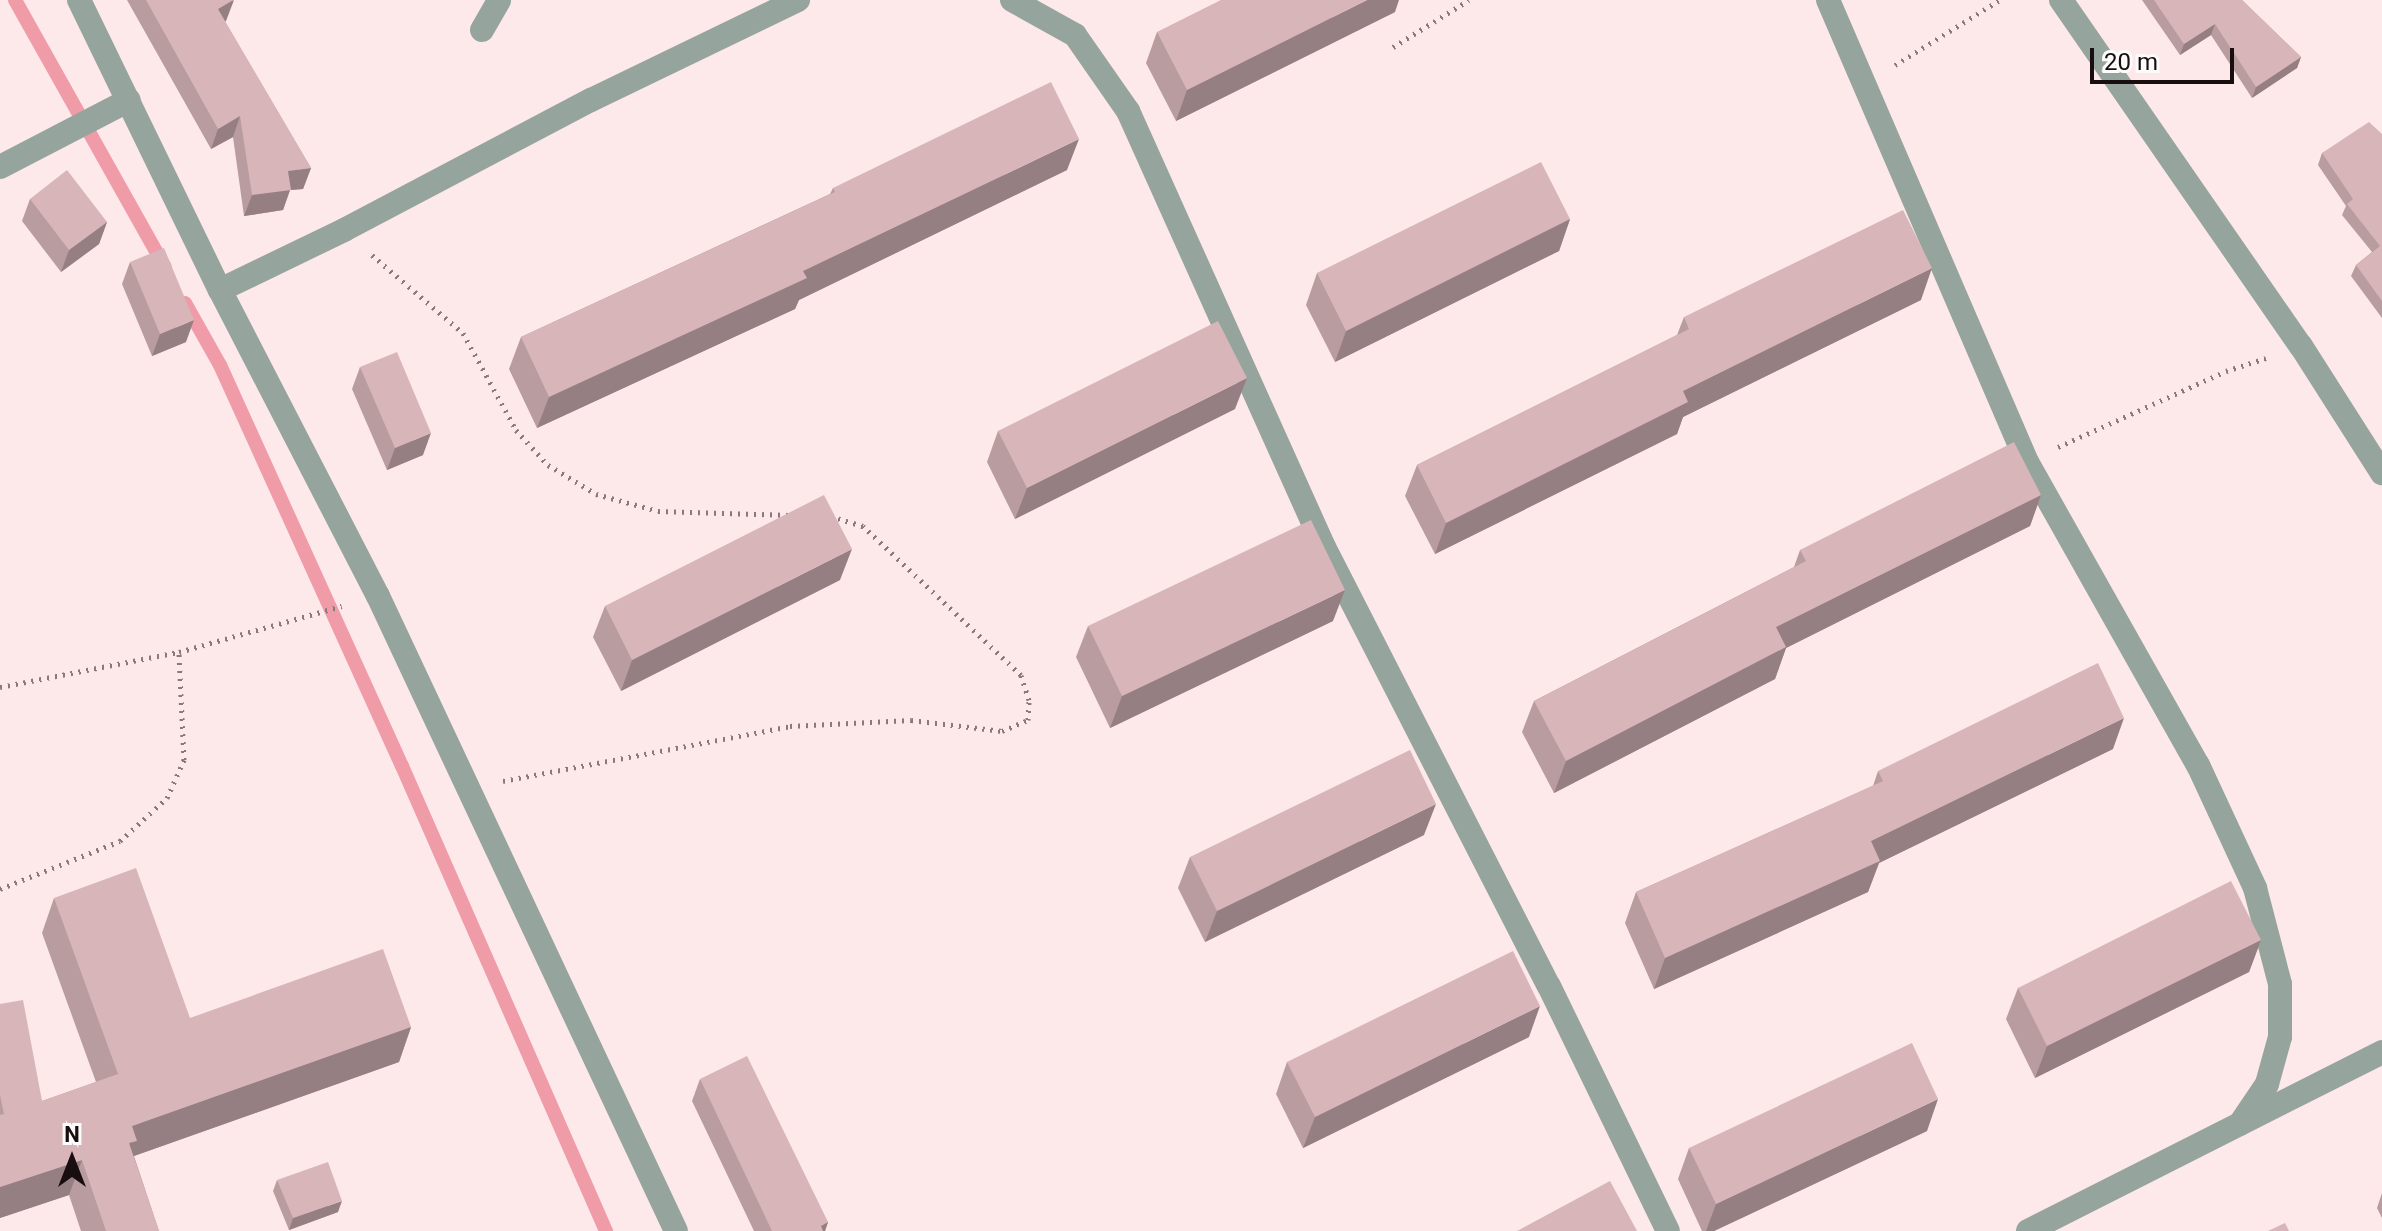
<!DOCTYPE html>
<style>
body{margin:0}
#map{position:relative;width:2382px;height:1231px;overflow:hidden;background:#fde8ea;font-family:Roboto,sans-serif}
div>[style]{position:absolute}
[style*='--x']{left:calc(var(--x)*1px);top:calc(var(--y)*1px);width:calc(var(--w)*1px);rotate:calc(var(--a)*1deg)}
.stream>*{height:14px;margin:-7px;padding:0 7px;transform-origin:7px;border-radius:7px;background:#ef9ba8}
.path>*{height:5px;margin-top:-2.5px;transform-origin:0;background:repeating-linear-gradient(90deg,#89797b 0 2px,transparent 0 8px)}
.service>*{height:24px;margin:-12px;padding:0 12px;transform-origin:12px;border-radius:12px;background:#96a49e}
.minor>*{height:24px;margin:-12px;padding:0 12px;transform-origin:12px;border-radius:12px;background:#96a49e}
.wall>*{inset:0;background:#b99c9f}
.shaded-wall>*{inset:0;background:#967f82}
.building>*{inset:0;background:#d7b5b9}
span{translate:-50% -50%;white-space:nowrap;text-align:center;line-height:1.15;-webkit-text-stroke:6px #fbfbfb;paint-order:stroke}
.north{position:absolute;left:32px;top:1119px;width:80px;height:80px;-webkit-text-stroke:6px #fbfbfb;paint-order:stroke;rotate:0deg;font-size:22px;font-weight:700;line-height:32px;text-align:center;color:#180d0f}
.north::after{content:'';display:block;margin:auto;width:28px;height:36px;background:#180d0f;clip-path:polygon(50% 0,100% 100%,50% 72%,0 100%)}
.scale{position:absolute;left:2090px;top:48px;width:144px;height:36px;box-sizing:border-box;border:4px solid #180d0f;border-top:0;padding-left:10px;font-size:24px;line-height:28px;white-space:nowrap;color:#180d0f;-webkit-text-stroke:6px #fbfbfb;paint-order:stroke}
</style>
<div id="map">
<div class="stream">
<i style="--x:15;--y:0;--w:306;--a:60.7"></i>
<i style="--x:185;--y:303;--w:71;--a:60.6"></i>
<i style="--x:220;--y:365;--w:440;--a:65.6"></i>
<i style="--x:402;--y:766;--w:508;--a:66.31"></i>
</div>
<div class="path">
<i style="--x:1393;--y:47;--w:89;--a:-31.7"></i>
<i style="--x:1895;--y:65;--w:123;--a:-31.8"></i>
<i style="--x:372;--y:255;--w:120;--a:40.6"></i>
<i style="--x:463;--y:333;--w:111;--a:61.3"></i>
<i style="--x:516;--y:430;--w:47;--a:47.6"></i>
<i style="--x:548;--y:465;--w:56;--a:31.1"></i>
<i style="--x:596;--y:494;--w:64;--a:15.3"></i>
<i style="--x:658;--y:511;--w:131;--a:1.7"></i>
<i style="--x:2058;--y:447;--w:184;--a:-24.3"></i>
<i style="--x:2226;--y:371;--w:42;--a:-18"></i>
<i style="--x:0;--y:687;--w:182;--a:-11.1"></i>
<i style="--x:179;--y:652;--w:169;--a:-15.8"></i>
<i style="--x:503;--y:781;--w:292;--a:-10.8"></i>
<i style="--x:790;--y:726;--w:121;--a:-2.8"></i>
<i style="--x:911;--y:720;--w:92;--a:6.9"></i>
<i style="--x:1002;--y:731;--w:28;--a:-23"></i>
<i style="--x:1028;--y:720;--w:20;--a:-87"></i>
<i style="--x:1029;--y:700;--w:26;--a:-108"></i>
<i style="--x:1021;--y:675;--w:217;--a:-136.7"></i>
<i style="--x:863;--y:526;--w:34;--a:-163"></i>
<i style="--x:0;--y:889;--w:129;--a:-21.8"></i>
<i style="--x:120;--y:841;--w:64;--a:-42.5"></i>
<i style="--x:167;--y:798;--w:42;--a:-65.9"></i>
<i style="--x:184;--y:760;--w:108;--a:-92.7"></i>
</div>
<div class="service">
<i style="--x:1012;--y:0;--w:72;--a:29.1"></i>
<i style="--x:1075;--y:35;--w:93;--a:55.1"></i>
<i style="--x:1128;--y:111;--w:478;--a:65.8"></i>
<i style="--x:1324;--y:547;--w:493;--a:62.9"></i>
<i style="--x:1549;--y:986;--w:272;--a:64.1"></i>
<i style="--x:1828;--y:0;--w:503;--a:66.7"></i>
<i style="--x:2027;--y:462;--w:348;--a:60.6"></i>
<i style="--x:2198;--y:765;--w:136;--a:65.1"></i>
<i style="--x:2255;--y:888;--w:99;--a:75.4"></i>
<i style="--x:2280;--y:984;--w:53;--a:90"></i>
<i style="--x:2280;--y:1037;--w:49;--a:105.5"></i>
<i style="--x:2267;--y:1084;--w:48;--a:124"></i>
<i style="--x:2061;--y:0;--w:421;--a:55.3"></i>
<i style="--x:2301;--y:346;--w:151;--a:57.5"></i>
<i style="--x:482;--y:30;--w:34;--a:-60"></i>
<i style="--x:220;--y:290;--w:138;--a:-25.8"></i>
<i style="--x:344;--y:230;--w:279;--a:-27.8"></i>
<i style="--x:591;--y:100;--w:230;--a:-25.8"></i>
<i style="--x:2028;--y:1231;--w:397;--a:-26.8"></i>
</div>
<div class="minor">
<i style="--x:79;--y:0;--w:322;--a:64.1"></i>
<i style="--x:220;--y:290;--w:344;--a:62.7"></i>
<i style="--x:378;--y:596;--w:701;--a:64.86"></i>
<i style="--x:0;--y:167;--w:145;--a:-27.4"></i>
</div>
<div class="wall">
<i style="clip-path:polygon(127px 0,233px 0,225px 22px,311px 168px,303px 189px,290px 190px,283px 210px,244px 216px,233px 137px,211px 149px)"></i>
<i style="clip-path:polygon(2142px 0,2242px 0,2301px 57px,2297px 68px,2252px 98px,2211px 35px,2180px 55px)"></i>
<i style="clip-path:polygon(1395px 12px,1176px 121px,1146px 63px,1157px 32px)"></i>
<i style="clip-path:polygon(2382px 134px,2382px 318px,2351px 276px,2356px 265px,2372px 252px,2342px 215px,2346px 206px,2318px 165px,2322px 153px)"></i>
<i style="clip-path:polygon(1067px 170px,799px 300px,795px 309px,537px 428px,509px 369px,521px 337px,830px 194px,833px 188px)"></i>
<i style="clip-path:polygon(30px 199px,107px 222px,99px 244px,61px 272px,22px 221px)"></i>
<i style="clip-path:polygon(1570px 219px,1559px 251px,1335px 362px,1306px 305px,1317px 273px)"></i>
<i style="clip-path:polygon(130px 262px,186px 342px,152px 356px,122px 284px)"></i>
<i style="clip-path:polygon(1921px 300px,1683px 417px,1677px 434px,1435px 554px,1405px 496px,1417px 465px,1677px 335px,1684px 317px)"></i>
<i style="clip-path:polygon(360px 367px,423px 455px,387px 470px,352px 389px)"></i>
<i style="clip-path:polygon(1235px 409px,1015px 519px,987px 462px,998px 431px)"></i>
<i style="clip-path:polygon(2041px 495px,2030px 526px,1786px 648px,1775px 679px,1554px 793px,1522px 732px,1534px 701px,1794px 567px,1800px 550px)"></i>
<i style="clip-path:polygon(840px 580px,621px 691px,593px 637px,605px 606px)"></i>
<i style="clip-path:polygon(1333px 621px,1110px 728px,1076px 657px,1088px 626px)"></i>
<i style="clip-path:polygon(2113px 749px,1879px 863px,1868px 892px,1654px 989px,1625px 923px,1636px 892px,1873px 786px,1878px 771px)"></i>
<i style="clip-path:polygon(1424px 835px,1205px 942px,1178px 888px,1190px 857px)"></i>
<i style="clip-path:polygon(54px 898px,190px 1018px,411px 1027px,399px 1062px,134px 1156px,159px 1231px,81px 1231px,69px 1195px,0 1218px,0 1004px,42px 1101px,96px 1082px,42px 933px)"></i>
<i style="clip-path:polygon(2261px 940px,2249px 972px,2035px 1078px,2006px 1019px,2018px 988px)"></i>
<i style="clip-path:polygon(1529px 1037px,1303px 1148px,1276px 1094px,1287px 1062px)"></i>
<i style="clip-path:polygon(700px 1079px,828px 1222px,825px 1231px,754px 1231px,692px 1101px)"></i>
<i style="clip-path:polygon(1927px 1131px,1714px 1231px,1702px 1231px,1678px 1179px,1689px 1148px)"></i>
<i style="clip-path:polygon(277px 1180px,338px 1212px,289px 1230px,273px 1191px)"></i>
<i style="clip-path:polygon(2382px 1193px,2382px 1218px,2377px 1208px)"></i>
</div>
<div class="shaded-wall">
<i style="clip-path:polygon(234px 0,226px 21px,210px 30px,218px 9px)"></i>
<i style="clip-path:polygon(1367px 0,1399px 0,1395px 12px,1176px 121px,1187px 90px)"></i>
<i style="clip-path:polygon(2215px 24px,2211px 35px,2180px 55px,2184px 44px)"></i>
<i style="clip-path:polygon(2301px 57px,2297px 68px,2252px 98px,2256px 87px)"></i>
<i style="clip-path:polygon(240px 116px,233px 137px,211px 149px,218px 129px)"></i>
<i style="clip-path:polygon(1079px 139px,1067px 170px,799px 300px,795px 309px,537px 428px,549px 397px,803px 271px)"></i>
<i style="clip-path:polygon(311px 168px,303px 189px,290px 190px,283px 210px,244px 216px,252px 195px,288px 171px)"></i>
<i style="clip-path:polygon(1570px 219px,1559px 251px,1335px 362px,1346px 331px)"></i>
<i style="clip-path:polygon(107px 222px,99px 244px,61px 272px,69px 250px)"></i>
<i style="clip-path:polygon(1932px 268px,1921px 300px,1683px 417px,1677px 434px,1435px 554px,1446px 523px,1683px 391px)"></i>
<i style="clip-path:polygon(194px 320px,186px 342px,152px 356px,160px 334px)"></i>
<i style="clip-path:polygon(1247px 378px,1235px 409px,1015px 519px,1027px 488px)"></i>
<i style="clip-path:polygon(431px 433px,423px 455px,387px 470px,395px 448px)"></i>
<i style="clip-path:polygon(2041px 495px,2030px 526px,1786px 648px,1775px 679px,1554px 793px,1566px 761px,1776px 627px)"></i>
<i style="clip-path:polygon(852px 549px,840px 580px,621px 691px,632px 660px)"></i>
<i style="clip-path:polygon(1345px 590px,1333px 621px,1110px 728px,1122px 696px)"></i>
<i style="clip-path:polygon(2124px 718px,2113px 749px,1879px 863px,1868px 892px,1654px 989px,1665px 958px,1871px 841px)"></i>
<i style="clip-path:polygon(1436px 804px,1424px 835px,1205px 942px,1217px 911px)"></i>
<i style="clip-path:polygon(2261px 940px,2249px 972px,2035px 1078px,2047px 1046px)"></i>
<i style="clip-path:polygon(1540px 1006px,1529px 1037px,1303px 1148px,1315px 1117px)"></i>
<i style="clip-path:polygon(411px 1027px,399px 1062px,131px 1157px,125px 1176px,132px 1126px)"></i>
<i style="clip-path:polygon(1938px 1099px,1927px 1131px,1714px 1231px,1706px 1231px,1716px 1204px)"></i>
<i style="clip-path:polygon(82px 1160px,69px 1195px,0 1218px,0 1187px)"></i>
<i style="clip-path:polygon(342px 1201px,338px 1212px,289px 1230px,293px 1218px)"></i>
<i style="clip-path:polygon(828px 1222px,825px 1231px,819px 1231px,821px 1226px)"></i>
</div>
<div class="building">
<i style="clip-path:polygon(146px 0,233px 0,218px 9px,311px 168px,288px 171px,291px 190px,252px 195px,240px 116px,218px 129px)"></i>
<i style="clip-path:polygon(1221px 0,1367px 0,1187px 90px,1157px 32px)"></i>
<i style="clip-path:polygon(2154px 0,2242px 0,2301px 57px,2256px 87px,2215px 24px,2184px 44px)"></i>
<i style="clip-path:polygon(1051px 82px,1079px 139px,803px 271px,807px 278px,549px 397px,521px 337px,835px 192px,833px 188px)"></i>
<i style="clip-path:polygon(2369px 122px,2382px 134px,2382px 301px,2356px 265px,2380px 246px,2347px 204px,2353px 199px,2322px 153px)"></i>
<i style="clip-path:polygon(1541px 162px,1570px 219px,1346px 331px,1317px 273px)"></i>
<i style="clip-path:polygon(67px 170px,107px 222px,69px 250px,30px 199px)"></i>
<i style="clip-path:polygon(1903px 210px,1932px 268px,1683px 391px,1688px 402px,1446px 523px,1417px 465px,1689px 329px,1684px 317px)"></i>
<i style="clip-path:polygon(164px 248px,194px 320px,160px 334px,130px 262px)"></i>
<i style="clip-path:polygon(1218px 321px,1247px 378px,1027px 488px,998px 431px)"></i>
<i style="clip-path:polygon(397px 352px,431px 433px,395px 448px,360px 367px)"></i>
<i style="clip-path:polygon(2014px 442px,2041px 495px,1776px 627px,1786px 647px,1566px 761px,1534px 701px,1806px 561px,1800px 550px)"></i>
<i style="clip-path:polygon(824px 495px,852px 549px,632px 660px,605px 606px)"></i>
<i style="clip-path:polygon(1311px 520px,1345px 590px,1122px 696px,1088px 626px)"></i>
<i style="clip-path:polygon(2098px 663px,2124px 718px,1871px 841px,1880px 861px,1665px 958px,1636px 892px,1883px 781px,1878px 771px)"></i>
<i style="clip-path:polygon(1410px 750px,1436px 804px,1217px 911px,1190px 857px)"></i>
<i style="clip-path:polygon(136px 868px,190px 1018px,383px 949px,411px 1027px,132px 1126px,137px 1141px,129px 1143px,159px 1231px,106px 1231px,82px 1160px,0 1187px,0 1115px,4px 1114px,0 1095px,0 1004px,23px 1000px,42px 1101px,118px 1074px,54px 898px)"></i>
<i style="clip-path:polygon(2231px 881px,2261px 940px,2047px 1046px,2018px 988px)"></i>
<i style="clip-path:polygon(1513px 951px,1540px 1006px,1315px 1117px,1287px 1062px)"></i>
<i style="clip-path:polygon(1912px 1043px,1938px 1099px,1716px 1204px,1689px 1148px)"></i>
<i style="clip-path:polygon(747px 1056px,828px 1222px,821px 1226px,823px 1231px,772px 1231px,700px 1079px)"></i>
<i style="clip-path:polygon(328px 1162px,342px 1201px,293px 1218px,277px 1180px)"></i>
<i style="clip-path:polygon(1610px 1181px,1637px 1231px,1517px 1231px)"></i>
<i style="clip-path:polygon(2285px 1223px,2289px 1231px,2268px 1231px)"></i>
</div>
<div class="north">N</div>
<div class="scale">20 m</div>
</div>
